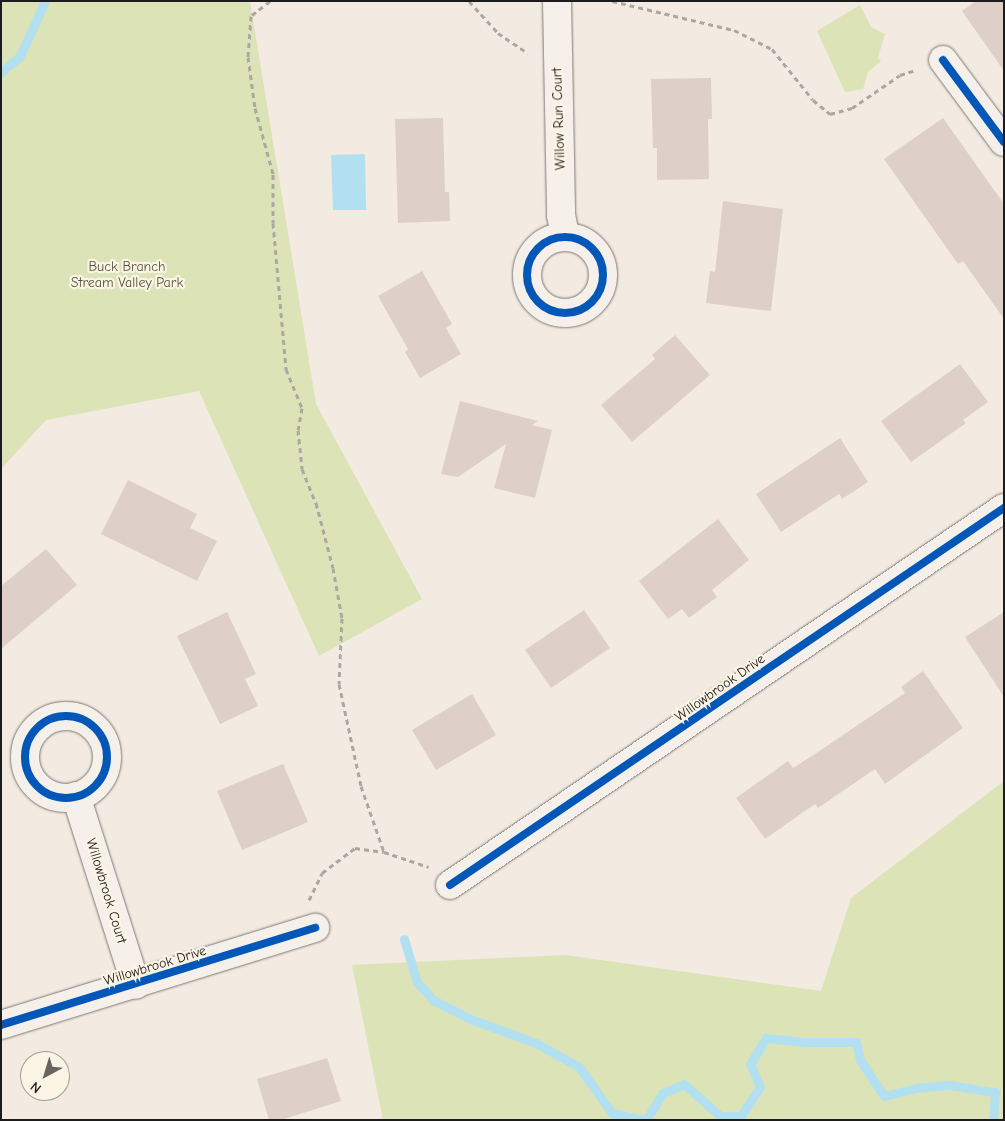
<!DOCTYPE html>
<style>
body{margin:0}
#map{position:relative;width:1005px;height:1121px;overflow:hidden;background:#f3eae1;font-family:"Comic Neue",sans-serif}
div>[style]{position:absolute}
[style*='--x']{left:calc(var(--x)*1px);top:calc(var(--y)*1px);width:calc(var(--w)*1px);rotate:calc(var(--a)*1deg)}
.green>*{inset:0;background:#dce3b6}
.water>*{inset:0;background:#b2e0f1}
.stream>*{height:9px;margin:-4.5px;padding:0 4.5px;transform-origin:4.5px;border-radius:4.5px;background:#b2e0f1}
.building>*{inset:0;background:#ded0c8}
.path>*{height:3px;margin-top:-1.5px;transform-origin:0;background:repeating-linear-gradient(90deg,#aba8a4 0 5px,transparent 0 9px)}
.roads{filter:drop-shadow(0 0 1px #7d7975) drop-shadow(0 0 1px #7d7975)}
.minor>*{height:28px;margin:-14px;padding:0 14px;transform-origin:14px;border-radius:14px;background:#f5f1ea}
.minor>.ring{margin:-14px;padding:0;box-sizing:content-box;background:none;border:28px solid #f5f1ea;border-radius:50%}
.cycleway>*{height:8px;margin:-4px;padding:0 4px;transform-origin:4px;border-radius:4px;background:#0057b8}
.cycleway>.ring{margin:-4px;padding:0;box-sizing:content-box;background:none;border:8px solid #0057b8;border-radius:50%}
span{translate:-50% -50%;white-space:nowrap;text-align:center;line-height:1.15;-webkit-text-stroke:4.5px #fcf5e5;paint-order:stroke}
.street-label{font-size:14px;color:#1c1c1c}
.park-label{font-size:14px;color:#50563f}
.frame{position:absolute;inset:0;border:2px solid #1c1c1c;pointer-events:none}
.north{position:absolute;left:20px;top:1051px;width:50px;height:50px;box-sizing:border-box;background:#fcf5e5;border:1px solid #a29e95;border-radius:50%;rotate:219deg;font-size:14px;font-weight:700;line-height:20px;text-align:center;color:#1c1c1c}
.north::after{content:'';display:block;margin:auto;width:18px;height:22px;background:#676461;clip-path:polygon(50% 0,100% 100%,50% 72%,0 100%)}
</style>
<div id="map">
<div class="green">
<i style="clip-path:polygon(1px 1px,250px 1px,316px 404px,422px 599px,319px 656px,199px 391px,46px 420px,1px 469px)"></i>
<i style="clip-path:polygon(860px 5px,871px 27px,885px 34px,878px 57px,881px 61px,868px 72px,863px 89px,845px 92px,817px 31px)"></i>
<i style="clip-path:polygon(1004px 781px,1004px 1120px,383px 1120px,352px 965px,565px 955px,821px 991px,851px 898px)"></i>
</div>
<div class="water">
<i style="clip-path:polygon(365px 154px,366px 210px,333px 210px,331px 155px)"></i>
</div>
<div class="stream">
<i style="--x:1;--y:72;--w:25;--a:-40"></i>
<i style="--x:20;--y:56;--w:60;--a:-65.6"></i>
<i style="--x:404;--y:939;--w:45;--a:73.2"></i>
<i style="--x:417;--y:982;--w:24;--a:48"></i>
<i style="--x:433;--y:1000;--w:45;--a:26.6"></i>
<i style="--x:473;--y:1020;--w:67;--a:20.1"></i>
<i style="--x:536;--y:1043;--w:49;--a:29.2"></i>
<i style="--x:579;--y:1067;--w:57;--a:54.3"></i>
<i style="--x:612;--y:1113;--w:32;--a:13"></i>
<i style="--x:646;--y:1120;--w:32;--a:-58"></i>
<i style="--x:663;--y:1093;--w:23;--a:-23"></i>
<i style="--x:684;--y:1084;--w:48;--a:41.6"></i>
<i style="--x:720;--y:1116;--w:21;--a:0"></i>
<i style="--x:741;--y:1116;--w:35;--a:-57"></i>
<i style="--x:760;--y:1087;--w:25;--a:-113"></i>
<i style="--x:750;--y:1064;--w:31;--a:-58"></i>
<i style="--x:766;--y:1038;--w:37;--a:6"></i>
<i style="--x:803;--y:1042;--w:53;--a:0"></i>
<i style="--x:856;--y:1042;--w:18;--a:77"></i>
<i style="--x:860;--y:1060;--w:43;--a:56.3"></i>
<i style="--x:884;--y:1096;--w:34;--a:-14"></i>
<i style="--x:917;--y:1088;--w:31;--a:-6"></i>
<i style="--x:948;--y:1085;--w:48;--a:8.5"></i>
<i style="--x:995;--y:1092;--w:28;--a:94"></i>
</div>
<div class="building">
<i style="clip-path:polygon(976px 1px,1004px 1px,1004px 71px,962px 11px)"></i>
<i style="clip-path:polygon(711px 78px,712px 119px,708px 119px,709px 179px,657px 180px,657px 148px,653px 148px,651px 79px)"></i>
<i style="clip-path:polygon(443px 118px,445px 192px,449px 192px,450px 221px,398px 223px,395px 119px)"></i>
<i style="clip-path:polygon(943px 118px,1004px 204px,1004px 319px,963px 261px,958px 264px,884px 159px)"></i>
<i style="clip-path:polygon(723px 201px,783px 209px,771px 311px,706px 303px,710px 271px,715px 272px)"></i>
<i style="clip-path:polygon(422px 271px,452px 324px,446px 328px,461px 354px,420px 378px,405px 352px,408px 349px,378px 296px)"></i>
<i style="clip-path:polygon(675px 335px,710px 375px,632px 442px,601px 405px,655px 359px,652px 355px)"></i>
<i style="clip-path:polygon(960px 364px,988px 402px,963px 420px,966px 423px,911px 462px,881px 421px)"></i>
<i style="clip-path:polygon(460px 401px,538px 421px,532px 425px,552px 430px,535px 498px,494px 488px,506px 444px,458px 477px,441px 474px)"></i>
<i style="clip-path:polygon(840px 438px,868px 482px,842px 499px,839px 494px,781px 532px,756px 494px)"></i>
<i style="clip-path:polygon(128px 480px,197px 514px,190px 528px,217px 541px,197px 581px,101px 534px)"></i>
<i style="clip-path:polygon(718px 519px,749px 560px,712px 590px,717px 597px,689px 618px,682px 609px,668px 619px,639px 581px)"></i>
<i style="clip-path:polygon(46px 549px,77px 585px,1px 649px,1px 586px)"></i>
<i style="clip-path:polygon(584px 610px,610px 648px,551px 688px,525px 650px)"></i>
<i style="clip-path:polygon(227px 612px,256px 674px,245px 679px,258px 706px,220px 724px,177px 636px)"></i>
<i style="clip-path:polygon(1004px 612px,1004px 697px,965px 637px)"></i>
<i style="clip-path:polygon(923px 671px,963px 728px,885px 784px,875px 769px,818px 808px,815px 804px,765px 839px,736px 798px,788px 761px,793px 768px,818px 752px,905px 693px,901px 687px)"></i>
<i style="clip-path:polygon(472px 694px,496px 735px,436px 770px,412px 730px)"></i>
<i style="clip-path:polygon(283px 764px,308px 822px,242px 850px,217px 791px)"></i>
<i style="clip-path:polygon(327px 1058px,341px 1101px,281px 1120px,269px 1120px,257px 1079px)"></i>
</div>
<div class="path">
<i style="--x:270;--y:1;--w:24;--a:142"></i>
<i style="--x:251;--y:16;--w:41;--a:94.2"></i>
<i style="--x:248;--y:57;--w:51;--a:82.2"></i>
<i style="--x:255;--y:108;--w:68;--a:74.7"></i>
<i style="--x:273;--y:174;--w:49;--a:90"></i>
<i style="--x:273;--y:223;--w:147;--a:84.9"></i>
<i style="--x:286;--y:369;--w:42;--a:67.7"></i>
<i style="--x:302;--y:408;--w:22;--a:100"></i>
<i style="--x:298;--y:430;--w:39;--a:84"></i>
<i style="--x:302;--y:469;--w:37;--a:68"></i>
<i style="--x:316;--y:503;--w:67;--a:75.3"></i>
<i style="--x:333;--y:568;--w:51;--a:79.8"></i>
<i style="--x:342;--y:618;--w:66;--a:92.6"></i>
<i style="--x:339;--y:684;--w:104;--a:77.8"></i>
<i style="--x:361;--y:786;--w:70;--a:70.8"></i>
<i style="--x:469;--y:1;--w:43;--a:47.8"></i>
<i style="--x:498;--y:33;--w:36;--a:34"></i>
<i style="--x:612;--y:1;--w:125;--a:13.4"></i>
<i style="--x:734;--y:30;--w:42;--a:26.6"></i>
<i style="--x:772;--y:49;--w:65;--a:51.2"></i>
<i style="--x:813;--y:100;--w:22;--a:39"></i>
<i style="--x:830;--y:114;--w:23;--a:-15"></i>
<i style="--x:852;--y:108;--w:58;--a:-34.5"></i>
<i style="--x:900;--y:75;--w:16;--a:-18"></i>
<i style="--x:309;--y:900;--w:30;--a:-64"></i>
<i style="--x:322;--y:873;--w:41;--a:-37.1"></i>
<i style="--x:355;--y:848;--w:29;--a:8"></i>
<i style="--x:384;--y:852;--w:47;--a:18.4"></i>
</div>
<div class="roads">
<div class="minor">
<i style="--x:557;--y:1;--w:214;--a:88.9"></i>
<i style="--x:561;--y:215;--w:21;--a:79"></i>
<i style="--x:943;--y:60;--w:102;--a:53.4"></i>
<i class="ring" style="left:527px;top:237px;width:48px;height:48px"></i>
<i class="ring" style="left:25px;top:716px;width:54px;height:54px"></i>
<i style="--x:76;--y:796;--w:198;--a:72.4"></i>
<i style="--x:450;--y:885;--w:670;--a:-34.24"></i>
<i style="--x:1;--y:1025;--w:329;--a:-17.2"></i>
</div>
</div>
<div class="cycleway">
<i style="--x:943;--y:60;--w:102;--a:53.4"></i>
<i class="ring" style="left:527px;top:237px;width:68px;height:68px"></i>
<i class="ring" style="left:25px;top:716px;width:74px;height:74px"></i>
<i style="--x:450;--y:885;--w:670;--a:-34.24"></i>
<i style="--x:1;--y:1025;--w:329;--a:-17.2"></i>
</div>
<div class="street-label">
<span style="left:559px;top:119px;rotate:-92deg">Willow Run Court</span>
<span style="left:720px;top:688px;rotate:-35deg">Willowbrook Drive</span>
<span style="left:106px;top:891px;rotate:73deg">Willowbrook Court</span>
<span style="left:155px;top:966px;rotate:-17deg">Willowbrook Drive</span>
</div>
<div class="park-label">
<span style="left:127px;top:275px">Buck Branch<br>Stream Valley Park</span>
</div>
<div class="frame"></div>
<div class="north">N</div>
</div>
